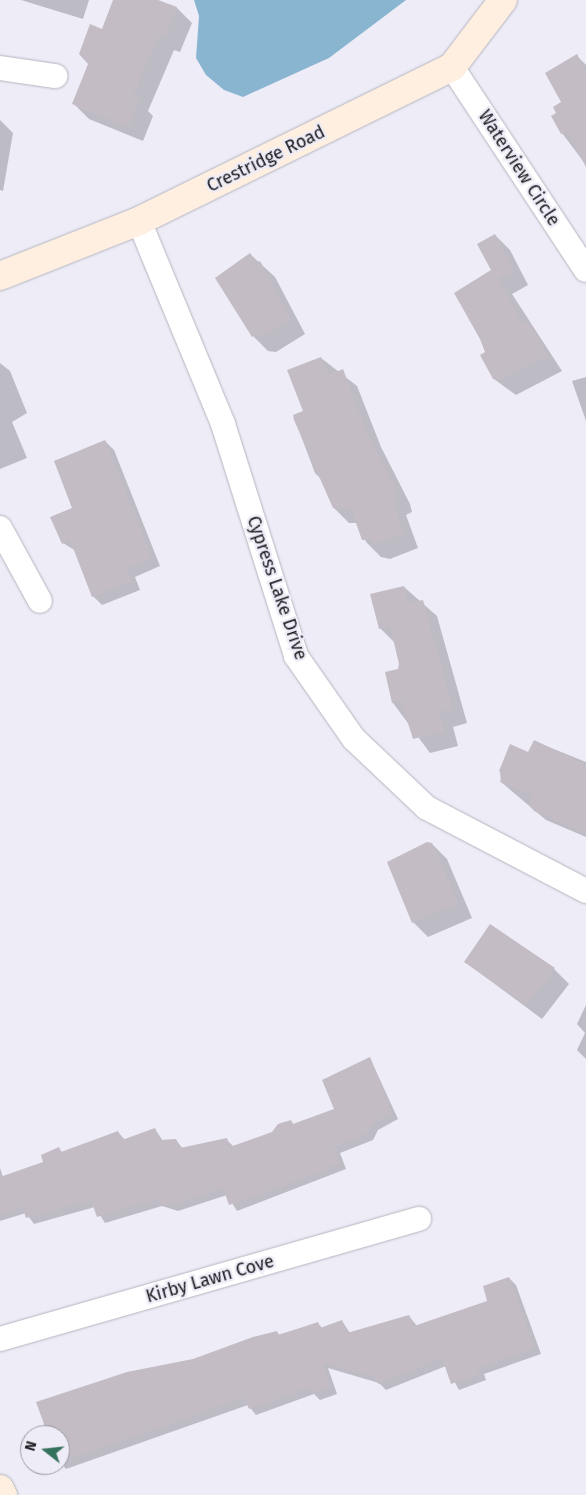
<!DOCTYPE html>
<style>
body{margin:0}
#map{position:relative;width:586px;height:1495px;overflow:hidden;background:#edecf7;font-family:"Fira Sans",sans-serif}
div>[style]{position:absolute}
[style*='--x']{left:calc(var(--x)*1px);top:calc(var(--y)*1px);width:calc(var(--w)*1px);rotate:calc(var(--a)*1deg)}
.water>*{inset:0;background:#89b5d1}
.shadow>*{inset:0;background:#0003}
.building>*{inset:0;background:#c4bcc4}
.roads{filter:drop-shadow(0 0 1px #b5b5bf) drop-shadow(0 0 1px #b5b5bf)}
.street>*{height:24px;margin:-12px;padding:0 12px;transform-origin:12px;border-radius:12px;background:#fff}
.secondary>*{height:28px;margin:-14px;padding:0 14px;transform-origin:14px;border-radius:14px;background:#feefe1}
span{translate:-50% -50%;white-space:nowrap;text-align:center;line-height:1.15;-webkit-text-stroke:4.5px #edecf7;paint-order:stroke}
.street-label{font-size:18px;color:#1c1b1f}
.north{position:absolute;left:20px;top:1425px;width:50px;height:50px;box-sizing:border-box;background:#edecf7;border:1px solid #9998a1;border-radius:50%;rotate:286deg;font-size:14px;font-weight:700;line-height:20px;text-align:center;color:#1c1b1f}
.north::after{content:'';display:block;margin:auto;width:18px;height:22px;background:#35725e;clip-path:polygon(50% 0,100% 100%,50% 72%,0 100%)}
</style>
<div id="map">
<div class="water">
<i style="clip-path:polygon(194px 0,406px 0,329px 58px,243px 97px,224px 90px,206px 75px,196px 58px,199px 16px)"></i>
</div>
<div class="shadow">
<i style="clip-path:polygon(21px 0,89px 0,83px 19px)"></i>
<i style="clip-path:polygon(114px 0,155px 0,177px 8px,192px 23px,180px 52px,174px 50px,148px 111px,153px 116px,143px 141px,89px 119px,74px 104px)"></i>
<i style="clip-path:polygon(577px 56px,586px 65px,586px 165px,562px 133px,558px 114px)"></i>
<i style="clip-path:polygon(0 120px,13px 133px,3px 191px,0 190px)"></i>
<i style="clip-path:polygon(495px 235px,510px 250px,528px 285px,512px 294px,562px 371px,516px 395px,494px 379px,487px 352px)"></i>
<i style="clip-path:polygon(250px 254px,275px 277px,305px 334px,276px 352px,268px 351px,253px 336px)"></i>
<i style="clip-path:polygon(321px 358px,357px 386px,381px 447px,410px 504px,412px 512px,406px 515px,418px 548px,390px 559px,381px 557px,366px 542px,358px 523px,349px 523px,334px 508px,324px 482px,315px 473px,295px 420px,304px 412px)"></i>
<i style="clip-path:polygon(0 363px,10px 371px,27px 413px,12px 422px,27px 458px,0 469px)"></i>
<i style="clip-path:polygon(586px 377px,586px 421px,572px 381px)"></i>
<i style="clip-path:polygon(105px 441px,114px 450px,160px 566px,135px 577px,140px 590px,102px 605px,93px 596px,76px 551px,63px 543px)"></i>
<i style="clip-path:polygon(404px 587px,437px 616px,467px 723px,453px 727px,458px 746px,430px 753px,393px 703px,400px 664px,395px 643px,380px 628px)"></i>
<i style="clip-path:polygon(534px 741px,586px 762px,586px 837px,546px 820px,501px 782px,500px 771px,529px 754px)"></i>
<i style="clip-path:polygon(432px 844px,447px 859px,472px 918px,428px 937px,413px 922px)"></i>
<i style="clip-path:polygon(465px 962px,554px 969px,569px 984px,542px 1019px)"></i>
<i style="clip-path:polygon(586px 1005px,586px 1059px,577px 1050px,585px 1033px,577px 1024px)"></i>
<i style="clip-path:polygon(370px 1058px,398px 1119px,378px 1130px,373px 1140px,340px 1153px,346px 1169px,237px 1211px,227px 1195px,178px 1211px,162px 1206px,105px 1223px,95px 1207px,34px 1224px,26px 1213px,0 1221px,0 1168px,3px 1177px,44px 1162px,59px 1149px,63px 1153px,118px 1132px,125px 1140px,155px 1129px,163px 1141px,176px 1140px,183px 1149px,226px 1139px,233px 1146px,273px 1133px,290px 1121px,294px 1125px,336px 1110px)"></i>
<i style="clip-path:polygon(509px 1278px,516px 1285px,541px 1354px,484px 1374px,486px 1380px,459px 1390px,446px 1366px,386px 1390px,379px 1383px,328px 1368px,337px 1394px,320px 1400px,314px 1394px,256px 1415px,248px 1405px,66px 1469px,60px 1462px,60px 1435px,50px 1435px,193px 1360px,318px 1323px,322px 1328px,342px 1321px,350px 1333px,409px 1316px,417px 1326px,489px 1302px)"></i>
</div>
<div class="building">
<i style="clip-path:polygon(113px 0,158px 0,177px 7px,165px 38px,159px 36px,137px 86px,133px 97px,139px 100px,128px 127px,72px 104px,88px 64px,79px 54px,90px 24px,102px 29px)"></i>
<i style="clip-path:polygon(577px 54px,586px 71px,586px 167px,567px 131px,561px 134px,551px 116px,556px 113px,553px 107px,561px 102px,545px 73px)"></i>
<i style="clip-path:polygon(495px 234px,514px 270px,498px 279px,521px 320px,532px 326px,548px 356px,500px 380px,493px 379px,480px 355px,485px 352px,480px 339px,454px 293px,491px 270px,477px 244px)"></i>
<i style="clip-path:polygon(250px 253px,257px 263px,260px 261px,291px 319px,260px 338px,258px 333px,252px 337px,215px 278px)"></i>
<i style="clip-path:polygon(321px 357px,329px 375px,343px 369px,366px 431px,396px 488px,397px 497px,392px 500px,404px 533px,374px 545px,372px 540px,362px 540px,351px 509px,333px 508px,294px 420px,293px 415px,303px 411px,287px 370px)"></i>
<i style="clip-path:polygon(105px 440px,152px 557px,127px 568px,131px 581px,92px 597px,70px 540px,62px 544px,50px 517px,72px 508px,54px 461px)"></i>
<i style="clip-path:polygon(404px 586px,408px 603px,423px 600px,453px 709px,439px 712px,444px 731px,413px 739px,401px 701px,392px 703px,385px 672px,398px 669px,399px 664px,390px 626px,379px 629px,370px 594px)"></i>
<i style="clip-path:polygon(534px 740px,586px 765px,586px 834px,534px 811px,529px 805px,533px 796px,500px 782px,503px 773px,499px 771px,510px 744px,528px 752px)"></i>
<i style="clip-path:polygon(427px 842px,432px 843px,458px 903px,412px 923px,387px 862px)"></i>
<i style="clip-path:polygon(490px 924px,555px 968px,526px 1005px,464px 962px)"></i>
<i style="clip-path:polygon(370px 1057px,392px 1112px,372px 1124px,366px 1134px,334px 1147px,340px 1163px,314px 1175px,229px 1205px,223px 1188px,170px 1205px,160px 1205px,158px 1199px,97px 1217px,91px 1200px,26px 1218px,22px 1206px,0 1215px,0 1177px,43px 1162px,41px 1155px,59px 1147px,61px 1152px,118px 1131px,122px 1140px,155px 1128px,160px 1140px,176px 1139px,180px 1148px,227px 1138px,230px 1147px,272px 1132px,278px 1124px,291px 1120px,293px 1124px,334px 1109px,322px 1080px)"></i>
<i style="clip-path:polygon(509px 1277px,535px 1348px,478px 1368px,480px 1373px,451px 1384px,442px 1358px,378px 1384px,376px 1378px,322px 1362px,331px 1387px,312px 1394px,310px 1387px,249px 1409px,244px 1398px,60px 1462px,60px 1435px,48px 1435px,36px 1402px,127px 1372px,193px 1359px,253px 1337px,277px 1331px,279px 1335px,318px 1322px,320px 1328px,342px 1320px,347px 1333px,409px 1315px,414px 1326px,487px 1301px,483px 1286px)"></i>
</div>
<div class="roads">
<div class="street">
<i style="--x:452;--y:67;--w:243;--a:56.6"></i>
<i style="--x:0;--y:68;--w:56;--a:8.3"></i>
<i style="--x:139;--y:221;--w:220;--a:67.5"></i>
<i style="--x:223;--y:424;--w:243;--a:72.5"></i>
<i style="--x:296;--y:656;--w:101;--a:55.1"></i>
<i style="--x:354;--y:739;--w:100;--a:43.4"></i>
<i style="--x:427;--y:808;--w:179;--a:27.6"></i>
<i style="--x:0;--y:528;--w:83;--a:61.3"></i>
<i style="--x:0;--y:1339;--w:436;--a:-16"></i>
</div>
<div class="secondary">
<i style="--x:0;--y:276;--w:149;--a:-21.6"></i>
<i style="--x:139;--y:221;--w:349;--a:-26.2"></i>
<i style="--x:452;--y:67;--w:84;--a:-52.7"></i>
<i style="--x:0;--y:1489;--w:7;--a:63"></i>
</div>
</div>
<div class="street-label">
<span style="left:266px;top:159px;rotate:-26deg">Crestridge Road</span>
<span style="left:519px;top:168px;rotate:57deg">Waterview Circle</span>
<span style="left:277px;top:588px;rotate:71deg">Cypress Lake Drive</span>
<span style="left:210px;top:1279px;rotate:-16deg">Kirby Lawn Cove</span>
</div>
<div class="north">N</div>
</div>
